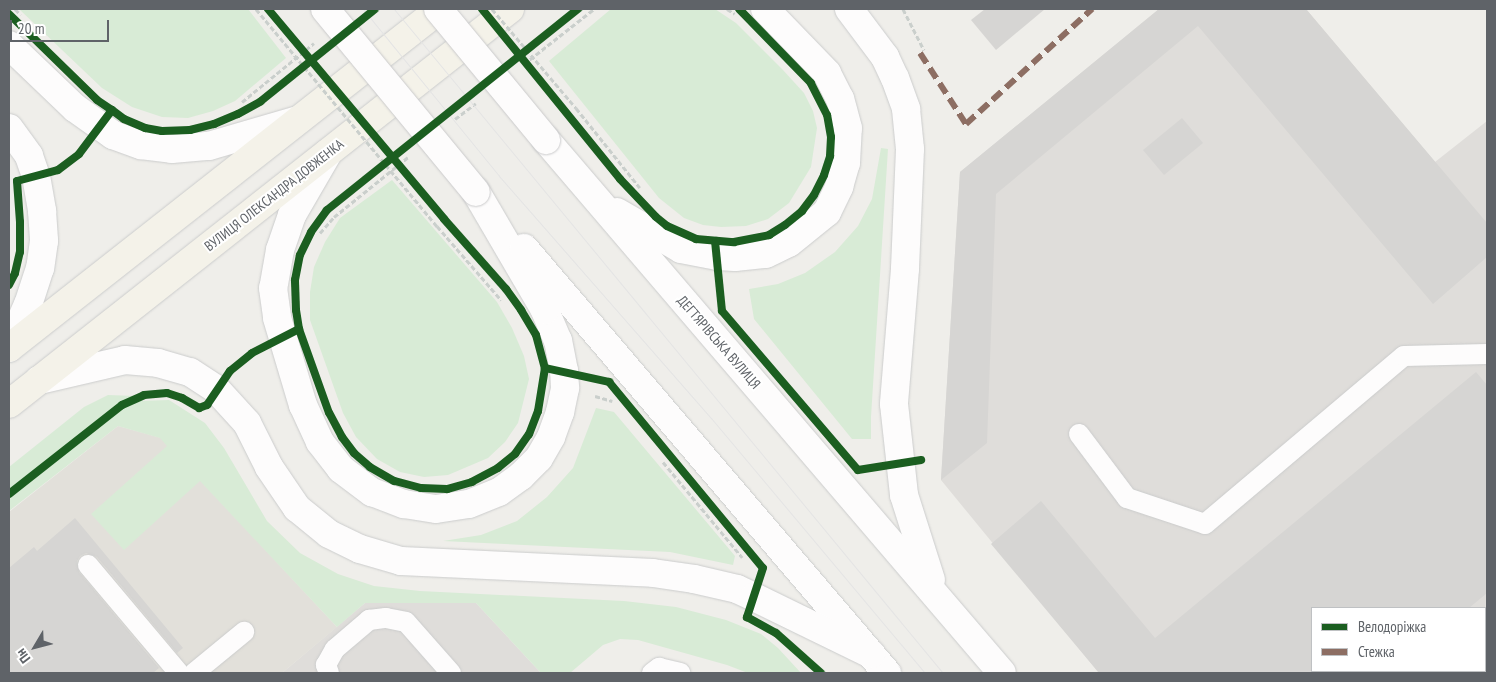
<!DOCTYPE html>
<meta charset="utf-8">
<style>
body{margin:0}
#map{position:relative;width:1496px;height:682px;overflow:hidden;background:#efeeea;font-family:"PT Sans Narrow",sans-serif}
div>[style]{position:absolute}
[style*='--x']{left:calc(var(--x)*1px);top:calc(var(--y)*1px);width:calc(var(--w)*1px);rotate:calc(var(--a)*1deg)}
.industrial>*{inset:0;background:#dfddda}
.education>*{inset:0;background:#e2e0da}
.green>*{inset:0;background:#d8ebd6}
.building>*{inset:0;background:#d6d5d3}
.path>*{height:3px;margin-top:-1.5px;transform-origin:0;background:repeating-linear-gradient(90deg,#cacfcc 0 5px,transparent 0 7.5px)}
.roads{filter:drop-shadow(0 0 1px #cbcccc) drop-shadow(0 0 1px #cbcccc)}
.lane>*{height:20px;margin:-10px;padding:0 10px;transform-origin:10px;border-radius:10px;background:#fdfcfc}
.secondary>*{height:28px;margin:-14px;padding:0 14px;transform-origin:14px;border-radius:14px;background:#fdfcfc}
.primary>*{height:28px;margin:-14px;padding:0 14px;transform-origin:14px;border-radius:14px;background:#f4f2e9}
.tram>*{height:1px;margin:-0.5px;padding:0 0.5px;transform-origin:0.5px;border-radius:0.5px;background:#e4e4e4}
.path-bridge>*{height:3px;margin-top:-1.5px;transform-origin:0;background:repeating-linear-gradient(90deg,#cacfcc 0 5px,transparent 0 7.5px)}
.bridges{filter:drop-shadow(0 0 1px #cacacb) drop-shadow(0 0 1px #cacacb)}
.secondary-bridge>*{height:28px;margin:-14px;padding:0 14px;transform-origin:14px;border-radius:14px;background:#fdfcfc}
.quiet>*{height:6px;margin-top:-3px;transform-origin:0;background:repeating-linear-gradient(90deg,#8d6e63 0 12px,transparent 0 18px)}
.cycleway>*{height:8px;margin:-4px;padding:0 4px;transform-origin:4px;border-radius:4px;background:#1b5e20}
span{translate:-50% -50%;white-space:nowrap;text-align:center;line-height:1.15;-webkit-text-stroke:4px #fff;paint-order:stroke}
.street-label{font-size:14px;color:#5f6368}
.frame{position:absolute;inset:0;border:10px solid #5f6368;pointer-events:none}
.legend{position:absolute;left:1311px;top:607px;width:175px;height:65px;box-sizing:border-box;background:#fff;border:1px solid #bfc1c3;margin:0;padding:6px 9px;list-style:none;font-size:15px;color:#5f6368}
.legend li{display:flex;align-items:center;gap:10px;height:25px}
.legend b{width:25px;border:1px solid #bfc1c3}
.north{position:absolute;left:10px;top:622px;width:50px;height:50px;-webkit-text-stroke:4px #fff;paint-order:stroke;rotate:233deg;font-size:14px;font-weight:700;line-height:20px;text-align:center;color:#5f6368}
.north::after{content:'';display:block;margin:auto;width:18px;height:22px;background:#5f6368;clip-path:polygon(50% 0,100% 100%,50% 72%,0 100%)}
.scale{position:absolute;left:10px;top:20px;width:99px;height:22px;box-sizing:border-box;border:2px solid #5f6368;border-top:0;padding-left:6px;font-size:15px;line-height:18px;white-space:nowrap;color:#5f6368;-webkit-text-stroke:4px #fff;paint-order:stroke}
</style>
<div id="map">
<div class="industrial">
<i style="clip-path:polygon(evenodd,1159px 9px,1306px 9px,1435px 162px,1487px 121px,1487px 673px,1099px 673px,941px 480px,960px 172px,1159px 9px,1312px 608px,1485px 608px,1485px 671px,1312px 671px,1312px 608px)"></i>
<i style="clip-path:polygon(365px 603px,476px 603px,541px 673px,282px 673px)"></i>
</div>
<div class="education">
<i style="clip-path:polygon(118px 426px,161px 438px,337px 627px,282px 673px,9px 673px,9px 512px)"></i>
</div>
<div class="green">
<i style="clip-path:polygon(19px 9px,248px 9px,286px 58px,235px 101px,213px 111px,188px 118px,162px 117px,132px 107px,102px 88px)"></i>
<i style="clip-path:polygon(611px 9px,715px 9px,736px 23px,783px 70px,804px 93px,813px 111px,817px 128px,811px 167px,789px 203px,768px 219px,746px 226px,721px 227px,703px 225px,684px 218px,659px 198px,549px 61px)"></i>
<i style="clip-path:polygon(881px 148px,888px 149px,871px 417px,871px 439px,852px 439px,754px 319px,749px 289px,778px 284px,805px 273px,835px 252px,858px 226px,872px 199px)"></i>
<i style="clip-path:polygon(392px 180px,497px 302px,512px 328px,524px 356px,529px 379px,518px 423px,505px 442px,488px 458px,448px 475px,424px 477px,400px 472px,377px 459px,356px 437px,343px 413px,310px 320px,310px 292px,314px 267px,325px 242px,340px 218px)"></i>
<i style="clip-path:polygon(108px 395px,136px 396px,138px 401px,169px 400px,205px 423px,224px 448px,267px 521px,300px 553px,338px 574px,374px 586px,420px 591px,624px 601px,676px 607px,726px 620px,761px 634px,778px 648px,801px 673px,748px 673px,727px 665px,638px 640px,620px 639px,603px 645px,570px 673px,541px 673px,476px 603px,365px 603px,337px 627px,200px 481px,124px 550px,91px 514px,167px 446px,160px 438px,118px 426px,9px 511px,9px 467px,84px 407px)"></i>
<i style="clip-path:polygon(596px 408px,614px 412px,735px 556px,733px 565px,670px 552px,443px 541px,481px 535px,517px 521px,547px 497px,573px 468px)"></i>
</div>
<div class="building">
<i style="clip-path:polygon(985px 9px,1045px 9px,996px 50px,971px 20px)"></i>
<i style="clip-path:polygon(1159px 9px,1306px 9px,1487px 223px,1487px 257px,1433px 304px,1198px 26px,996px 194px,987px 443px,941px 480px,960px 172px)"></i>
<i style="clip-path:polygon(1182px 118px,1203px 143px,1164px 175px,1143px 150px)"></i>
<i style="clip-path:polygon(1476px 372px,1487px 385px,1487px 593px,1469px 608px,1312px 608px,1312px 673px,1099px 673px,991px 544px,1041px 501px,1155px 638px)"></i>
<i style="clip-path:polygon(75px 518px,183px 648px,177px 653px,97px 557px,86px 553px,80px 556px,77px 561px,79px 572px,159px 668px,153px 673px,9px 673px,9px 568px,34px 547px,37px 551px)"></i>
</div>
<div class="path">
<i style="--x:15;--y:9;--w:8;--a:45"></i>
<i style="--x:727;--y:9;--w:9;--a:32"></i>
<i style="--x:903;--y:9;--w:46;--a:62.9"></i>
<i style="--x:524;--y:64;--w:89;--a:-38.2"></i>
<i style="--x:242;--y:102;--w:93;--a:-39.3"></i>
<i style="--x:576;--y:108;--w:102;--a:51.3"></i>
<i style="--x:455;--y:119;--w:26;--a:-37"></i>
<i style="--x:437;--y:226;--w:98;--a:49.1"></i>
<i style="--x:320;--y:233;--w:21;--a:-49"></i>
<i style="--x:334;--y:217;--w:95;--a:-39"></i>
<i style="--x:595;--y:396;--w:18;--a:16"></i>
<i style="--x:663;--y:462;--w:124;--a:50.3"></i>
</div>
<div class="roads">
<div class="lane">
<i style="--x:1079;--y:434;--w:80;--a:53.1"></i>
<i style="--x:1127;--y:498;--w:82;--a:18.4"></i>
<i style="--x:1205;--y:524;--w:260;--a:-40.2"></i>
<i style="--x:1404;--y:356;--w:83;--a:-1.4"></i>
<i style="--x:88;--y:565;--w:141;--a:49.9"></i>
<i style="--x:1485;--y:659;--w:3;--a:-45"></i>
<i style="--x:194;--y:673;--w:65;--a:-39.4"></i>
<i style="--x:329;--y:673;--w:9;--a:-111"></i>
<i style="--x:326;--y:665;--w:18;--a:-61"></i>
<i style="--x:335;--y:649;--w:45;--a:-40.5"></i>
<i style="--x:369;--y:620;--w:17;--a:-7"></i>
<i style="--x:386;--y:618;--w:20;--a:11"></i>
<i style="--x:406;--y:622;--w:68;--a:48.6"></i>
<i style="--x:652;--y:673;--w:9;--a:-36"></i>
<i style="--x:659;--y:668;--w:22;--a:13"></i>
<i style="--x:1469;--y:673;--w:4;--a:-34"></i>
</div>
<div class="secondary">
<i style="--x:849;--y:9;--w:60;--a:53.1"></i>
<i style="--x:885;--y:57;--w:23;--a:65"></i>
<i style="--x:895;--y:78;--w:33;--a:70"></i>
<i style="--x:906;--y:109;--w:40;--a:84.3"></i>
<i style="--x:910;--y:149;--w:120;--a:92.4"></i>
<i style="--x:905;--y:269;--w:135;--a:94.7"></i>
<i style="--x:894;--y:404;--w:92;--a:83.7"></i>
<i style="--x:904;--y:495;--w:89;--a:72.4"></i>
<i style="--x:9;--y:45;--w:91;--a:43.7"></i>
<i style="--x:75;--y:108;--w:47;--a:35.4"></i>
<i style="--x:113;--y:135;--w:30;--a:20"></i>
<i style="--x:141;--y:145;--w:31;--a:7"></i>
<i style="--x:172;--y:149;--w:37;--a:-5"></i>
<i style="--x:209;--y:146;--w:93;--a:-16.3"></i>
<i style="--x:9;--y:128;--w:34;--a:54"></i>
<i style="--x:29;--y:156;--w:21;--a:71"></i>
<i style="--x:36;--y:176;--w:36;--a:80"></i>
<i style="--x:42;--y:211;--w:30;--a:86"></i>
<i style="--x:44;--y:241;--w:27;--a:98"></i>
<i style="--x:40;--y:268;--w:38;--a:108"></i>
<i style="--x:28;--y:304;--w:48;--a:113.4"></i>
<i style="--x:546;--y:140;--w:701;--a:49.45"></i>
<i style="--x:328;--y:153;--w:72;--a:120.1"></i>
<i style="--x:292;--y:215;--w:37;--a:109"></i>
<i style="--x:280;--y:250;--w:39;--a:100"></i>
<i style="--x:273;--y:288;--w:30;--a:82"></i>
<i style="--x:277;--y:318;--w:91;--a:73.4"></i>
<i style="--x:303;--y:405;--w:41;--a:65.3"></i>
<i style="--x:320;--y:442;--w:34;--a:52"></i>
<i style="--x:341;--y:469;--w:39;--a:37"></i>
<i style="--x:372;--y:492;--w:34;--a:21"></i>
<i style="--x:404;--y:504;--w:32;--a:9"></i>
<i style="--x:436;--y:509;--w:33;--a:-9"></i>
<i style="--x:469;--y:504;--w:32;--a:-22"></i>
<i style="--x:499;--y:492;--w:27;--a:-36"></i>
<i style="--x:521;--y:476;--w:25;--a:-45"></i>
<i style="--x:539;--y:458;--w:24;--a:-60"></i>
<i style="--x:551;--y:437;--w:27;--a:-70"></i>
<i style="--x:560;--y:412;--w:25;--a:-78"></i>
<i style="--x:565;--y:388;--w:17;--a:-93"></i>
<i style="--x:564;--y:371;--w:31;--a:-101"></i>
<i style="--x:558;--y:341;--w:34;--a:-113"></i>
<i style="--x:545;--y:310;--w:137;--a:-120.3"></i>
<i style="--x:617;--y:212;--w:74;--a:30"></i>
<i style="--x:681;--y:249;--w:37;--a:11"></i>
<i style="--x:717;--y:256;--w:18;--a:3"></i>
<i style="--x:735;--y:257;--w:31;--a:-6"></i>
<i style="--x:766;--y:254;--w:25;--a:-26"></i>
<i style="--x:789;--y:243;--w:49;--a:-39.2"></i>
<i style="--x:827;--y:212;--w:28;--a:-64"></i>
<i style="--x:839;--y:187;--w:25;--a:-74"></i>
<i style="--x:846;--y:163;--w:35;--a:-87"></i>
<i style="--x:848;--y:128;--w:30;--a:-105"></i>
<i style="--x:840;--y:99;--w:29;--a:-117"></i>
<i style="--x:827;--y:73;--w:89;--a:-134.1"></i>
<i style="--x:524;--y:248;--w:559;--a:49.5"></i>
<i style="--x:39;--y:380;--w:88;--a:-13.1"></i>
<i style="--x:125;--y:360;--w:33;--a:5"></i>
<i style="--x:158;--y:363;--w:33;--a:16"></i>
<i style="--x:190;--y:372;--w:31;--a:33"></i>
<i style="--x:216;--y:389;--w:46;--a:47.6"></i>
<i style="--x:247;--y:423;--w:49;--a:63.4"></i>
<i style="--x:269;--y:467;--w:50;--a:55.7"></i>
<i style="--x:297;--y:508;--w:41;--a:39.1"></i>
<i style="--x:329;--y:534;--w:34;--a:26"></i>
<i style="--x:360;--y:549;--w:43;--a:16.3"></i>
<i style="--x:401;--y:561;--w:252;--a:2.7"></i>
<i style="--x:653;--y:573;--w:41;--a:8.3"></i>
<i style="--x:694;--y:579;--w:44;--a:13.1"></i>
<i style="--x:737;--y:589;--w:19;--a:25"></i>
<i style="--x:754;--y:597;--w:130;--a:26"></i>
</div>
<div class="primary">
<i style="--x:9;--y:348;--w:548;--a:-38.19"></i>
<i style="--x:9;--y:404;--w:638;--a:-38.25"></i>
</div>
</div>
<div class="tram">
<i style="--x:363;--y:9;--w:215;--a:50.8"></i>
<i style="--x:499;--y:176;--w:322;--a:48.8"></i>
<i style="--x:711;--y:418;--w:333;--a:50"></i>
<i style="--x:394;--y:9;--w:862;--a:50.42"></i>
</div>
<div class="path-bridge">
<i style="--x:256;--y:9;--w:283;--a:50.2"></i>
<i style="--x:492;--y:9;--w:130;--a:49.7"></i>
</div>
<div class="bridges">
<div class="secondary-bridge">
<i style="--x:325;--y:9;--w:237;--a:50.5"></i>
<i style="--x:438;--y:9;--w:170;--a:50.5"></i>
</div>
</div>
<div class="quiet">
<i style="--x:920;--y:53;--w:85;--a:57.1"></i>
<i style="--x:966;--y:124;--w:171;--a:-42.4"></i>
</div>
<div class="cycleway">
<i style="--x:268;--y:9;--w:274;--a:50"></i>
<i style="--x:444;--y:219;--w:94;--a:48.5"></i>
<i style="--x:506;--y:289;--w:26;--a:54"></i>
<i style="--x:521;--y:310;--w:29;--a:59"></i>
<i style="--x:536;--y:335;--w:34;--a:75"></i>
<i style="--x:545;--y:368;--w:44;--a:99.2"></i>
<i style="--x:538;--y:411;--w:25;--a:111"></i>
<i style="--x:529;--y:434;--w:24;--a:125"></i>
<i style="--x:515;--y:454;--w:22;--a:141"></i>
<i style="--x:498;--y:468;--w:30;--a:152"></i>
<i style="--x:472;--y:482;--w:26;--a:164"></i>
<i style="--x:447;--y:489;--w:26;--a:-178"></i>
<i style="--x:421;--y:488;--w:28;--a:-165"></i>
<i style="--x:394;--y:481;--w:28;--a:-150"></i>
<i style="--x:370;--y:467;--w:21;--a:-139"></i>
<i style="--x:354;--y:453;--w:20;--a:-127"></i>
<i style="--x:342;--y:437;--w:27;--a:-118"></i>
<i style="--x:329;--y:413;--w:89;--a:-109.7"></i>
<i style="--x:482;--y:9;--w:219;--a:50.9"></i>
<i style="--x:620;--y:179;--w:52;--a:46.5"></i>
<i style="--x:656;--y:217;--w:14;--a:39"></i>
<i style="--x:667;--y:226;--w:32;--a:24"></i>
<i style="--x:696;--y:239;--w:38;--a:5"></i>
<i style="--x:734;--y:242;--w:36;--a:-11"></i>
<i style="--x:769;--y:235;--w:19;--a:-32"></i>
<i style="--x:785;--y:225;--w:22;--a:-39"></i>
<i style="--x:802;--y:211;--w:20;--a:-53"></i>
<i style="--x:814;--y:195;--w:22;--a:-63"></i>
<i style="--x:824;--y:175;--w:20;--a:-72"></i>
<i style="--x:830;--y:156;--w:19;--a:-87"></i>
<i style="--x:831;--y:137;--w:22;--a:-100"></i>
<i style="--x:827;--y:115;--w:36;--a:-117"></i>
<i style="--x:811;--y:83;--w:103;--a:-134.2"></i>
<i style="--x:9;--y:14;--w:123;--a:44.3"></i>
<i style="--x:97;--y:100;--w:18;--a:34"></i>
<i style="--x:715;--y:241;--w:70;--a:84.3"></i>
<i style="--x:722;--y:311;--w:209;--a:49.5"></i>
<i style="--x:858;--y:470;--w:64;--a:-9"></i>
<i style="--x:9;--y:285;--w:13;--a:-63"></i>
<i style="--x:15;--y:273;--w:22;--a:-77"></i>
<i style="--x:20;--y:252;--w:30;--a:-90"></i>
<i style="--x:20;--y:222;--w:41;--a:-94.2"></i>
<i style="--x:17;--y:181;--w:42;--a:-15"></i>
<i style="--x:58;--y:170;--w:26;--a:-37"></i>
<i style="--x:79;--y:154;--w:55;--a:-53.1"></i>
<i style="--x:112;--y:110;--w:15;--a:37"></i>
<i style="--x:124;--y:119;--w:23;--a:23"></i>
<i style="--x:145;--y:128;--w:17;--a:10"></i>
<i style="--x:162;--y:131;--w:28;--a:-2"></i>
<i style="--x:190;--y:130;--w:25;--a:-14"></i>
<i style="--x:214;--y:124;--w:26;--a:-23"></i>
<i style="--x:238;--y:114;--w:26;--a:-29"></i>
<i style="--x:261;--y:101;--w:146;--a:-38.9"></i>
<i style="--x:545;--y:368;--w:66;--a:12.3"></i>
<i style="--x:609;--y:382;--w:241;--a:50.4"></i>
<i style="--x:763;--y:568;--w:52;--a:108.1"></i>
<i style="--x:747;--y:617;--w:33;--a:29"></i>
<i style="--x:776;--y:633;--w:60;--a:41.6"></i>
<i style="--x:9;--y:494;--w:144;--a:-38.2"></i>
<i style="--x:122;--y:405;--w:24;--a:-24"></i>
<i style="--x:144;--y:395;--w:23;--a:-5"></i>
<i style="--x:167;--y:393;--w:16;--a:18"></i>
<i style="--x:182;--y:398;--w:20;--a:30"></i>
<i style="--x:199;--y:408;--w:9;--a:-21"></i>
<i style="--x:207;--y:405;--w:41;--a:-55.9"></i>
<i style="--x:230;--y:371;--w:28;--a:-39"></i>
<i style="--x:252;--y:353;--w:53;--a:-27.1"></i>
<i style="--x:299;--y:329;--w:19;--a:-99"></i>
<i style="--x:296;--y:310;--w:30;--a:-92"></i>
<i style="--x:295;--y:280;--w:25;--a:-79"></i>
<i style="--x:300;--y:255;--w:25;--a:-64"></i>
<i style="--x:311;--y:232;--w:27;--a:-54"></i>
<i style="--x:327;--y:210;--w:322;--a:-38.7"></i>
</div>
<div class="street-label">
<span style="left:274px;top:195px;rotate:-38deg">ВУЛИЦЯ ОЛЕКСАНДРА ДОВЖЕНКА</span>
<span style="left:719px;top:342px;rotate:49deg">ДЕГТЯРІВСЬКА ВУЛИЦЯ</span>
</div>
<div class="frame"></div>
<ul class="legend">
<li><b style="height:6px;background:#1b5e20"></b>Велодоріжка</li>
<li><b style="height:6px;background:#8d6e63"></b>Стежка</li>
</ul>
<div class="north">Пн</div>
<div class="scale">20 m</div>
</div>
